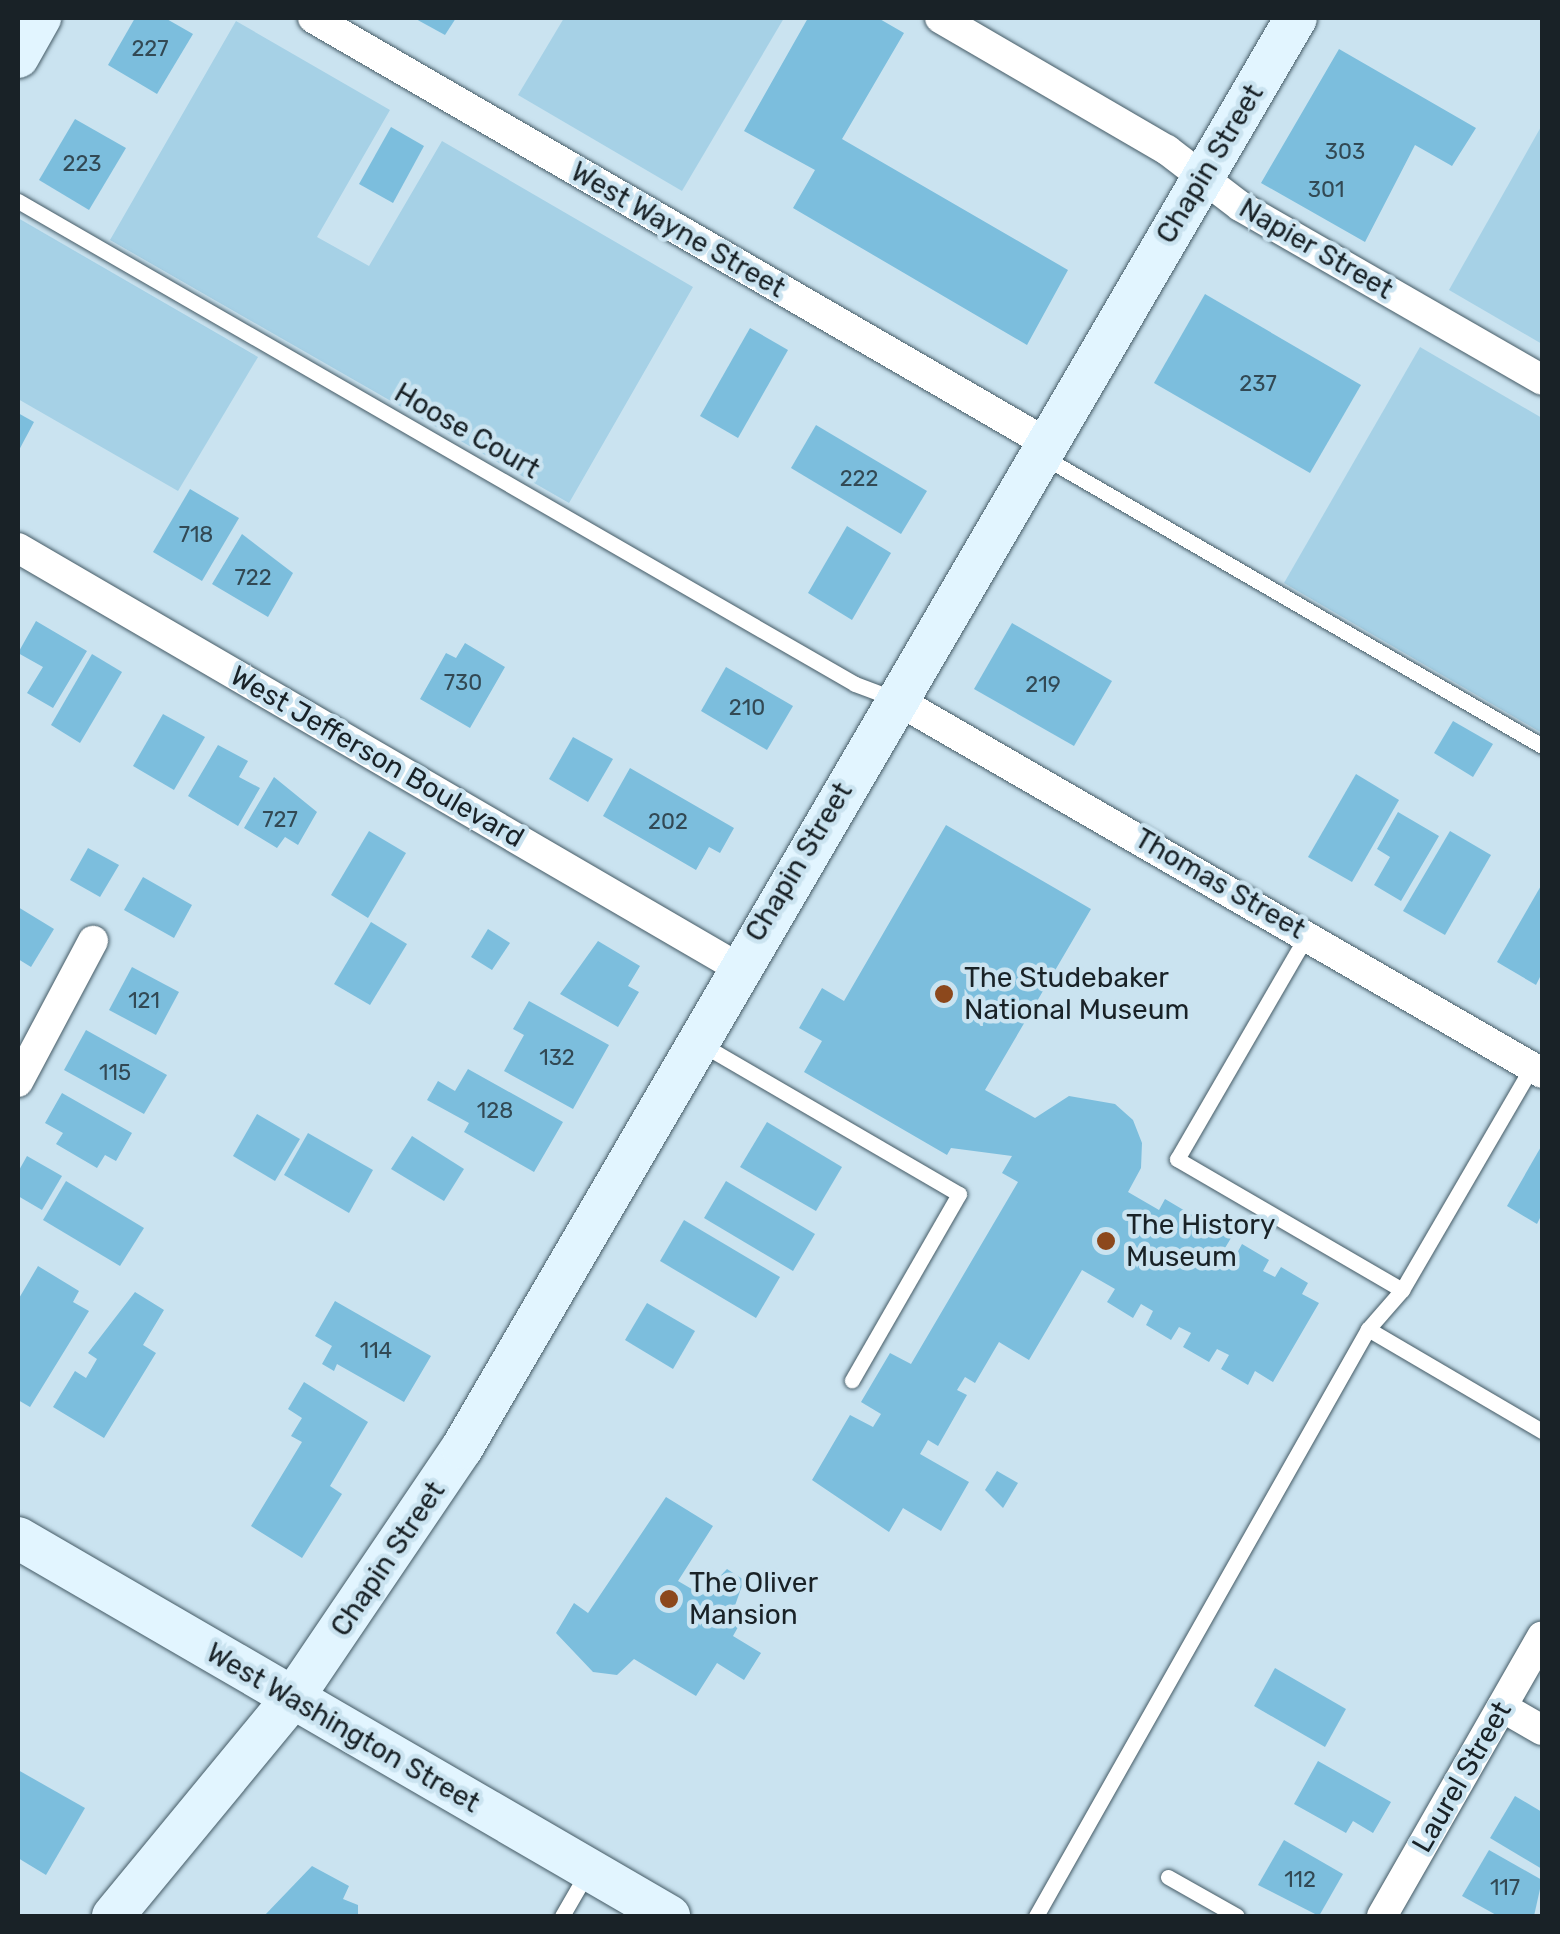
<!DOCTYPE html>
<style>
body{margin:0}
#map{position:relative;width:1560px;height:1934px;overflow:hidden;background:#cae3f0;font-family:Rubik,sans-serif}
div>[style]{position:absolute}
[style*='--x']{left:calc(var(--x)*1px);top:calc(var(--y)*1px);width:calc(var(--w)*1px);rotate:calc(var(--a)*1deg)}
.green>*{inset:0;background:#a6d1e6}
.building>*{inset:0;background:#7cbedd}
.roads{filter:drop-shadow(0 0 2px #455b66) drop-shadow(0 0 2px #455b66)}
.lane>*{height:15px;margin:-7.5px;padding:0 7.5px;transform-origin:7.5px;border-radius:7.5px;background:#fff}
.street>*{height:30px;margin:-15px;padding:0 15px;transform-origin:15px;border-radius:15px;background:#fff}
.secondary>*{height:42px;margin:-21px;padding:0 21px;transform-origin:21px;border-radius:21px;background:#e2f5ff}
.dots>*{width:28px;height:28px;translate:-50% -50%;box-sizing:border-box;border:5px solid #cae3f0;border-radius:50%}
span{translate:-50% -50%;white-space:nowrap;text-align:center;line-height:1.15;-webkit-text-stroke:9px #cae3f0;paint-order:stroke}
.number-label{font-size:22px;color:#324954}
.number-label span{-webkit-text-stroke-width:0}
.street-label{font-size:28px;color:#192227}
.poi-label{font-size:28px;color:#192227}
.left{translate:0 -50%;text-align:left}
.frame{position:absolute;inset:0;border:20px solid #192227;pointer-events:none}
</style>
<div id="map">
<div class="green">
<i style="clip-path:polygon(564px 18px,784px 18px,682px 191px,518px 95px)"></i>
<i style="clip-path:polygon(236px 21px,390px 110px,317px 237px,369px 266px,442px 141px,693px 287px,569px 503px,110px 240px)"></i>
<i style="clip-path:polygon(1542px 125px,1542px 344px,1449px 290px)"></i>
<i style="clip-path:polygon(18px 218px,258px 357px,178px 491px,18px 399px)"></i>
<i style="clip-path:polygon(1420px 347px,1542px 418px,1542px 733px,1284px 583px)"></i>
</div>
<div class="building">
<i style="clip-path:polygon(135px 18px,165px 18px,193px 34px,157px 94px,108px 65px)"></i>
<i style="clip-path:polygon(414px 18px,456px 18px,445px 35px)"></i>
<i style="clip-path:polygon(808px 18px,878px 18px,904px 33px,842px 139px,1068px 270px,1027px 345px,793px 208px,815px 170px,744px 131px)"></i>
<i style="clip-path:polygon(1339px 49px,1476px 128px,1452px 166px,1415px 145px,1365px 242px,1261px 183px)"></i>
<i style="clip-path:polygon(75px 119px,126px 148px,89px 210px,39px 180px)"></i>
<i style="clip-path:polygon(391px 127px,424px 146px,393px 203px,359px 184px)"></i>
<i style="clip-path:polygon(1205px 294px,1361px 385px,1310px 473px,1154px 383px)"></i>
<i style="clip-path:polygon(750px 328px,788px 350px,738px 438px,700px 416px)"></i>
<i style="clip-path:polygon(18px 413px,34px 422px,18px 452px)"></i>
<i style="clip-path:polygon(816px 425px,927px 491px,901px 534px,791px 468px)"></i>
<i style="clip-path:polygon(190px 489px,239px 518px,202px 581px,153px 552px)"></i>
<i style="clip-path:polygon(847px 526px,891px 553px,852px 620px,808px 593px)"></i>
<i style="clip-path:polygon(242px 534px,293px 573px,268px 617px,212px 584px)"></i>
<i style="clip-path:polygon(36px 621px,87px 651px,53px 708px,27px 693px,43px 667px,18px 653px)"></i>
<i style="clip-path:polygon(1012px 623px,1112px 681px,1074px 746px,974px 689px)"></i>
<i style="clip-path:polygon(465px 643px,505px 667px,470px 728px,420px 699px,446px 653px,456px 658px)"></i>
<i style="clip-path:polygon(92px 654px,122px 672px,80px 743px,51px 725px)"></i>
<i style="clip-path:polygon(726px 667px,793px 706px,767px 750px,701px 711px)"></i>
<i style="clip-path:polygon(163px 714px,205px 737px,174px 790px,133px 766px)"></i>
<i style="clip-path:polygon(1453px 721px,1493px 744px,1473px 777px,1434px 753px)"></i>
<i style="clip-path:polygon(573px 737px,613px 759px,588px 802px,549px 779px)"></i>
<i style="clip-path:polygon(218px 745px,248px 761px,239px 777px,260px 788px,238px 826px,188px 796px)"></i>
<i style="clip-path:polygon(630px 768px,734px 828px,720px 853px,709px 847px,696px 870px,603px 816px)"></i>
<i style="clip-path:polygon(1356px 774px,1399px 800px,1352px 882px,1308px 857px)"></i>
<i style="clip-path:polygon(274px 777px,317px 812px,298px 845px,285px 837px,277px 848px,244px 828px)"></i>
<i style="clip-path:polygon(1398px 812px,1439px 836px,1401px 901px,1374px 885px,1390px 857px,1377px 849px)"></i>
<i style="clip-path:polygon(946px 825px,1091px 909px,985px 1090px,1035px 1118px,1069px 1096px,1115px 1104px,1133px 1120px,1142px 1143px,1141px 1168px,1128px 1192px,1159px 1210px,1165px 1199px,1192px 1215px,1186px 1226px,1197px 1232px,1203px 1221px,1231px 1238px,1225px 1248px,1236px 1255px,1242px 1244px,1269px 1260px,1263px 1271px,1275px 1277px,1281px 1267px,1308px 1283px,1302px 1294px,1319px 1303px,1273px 1382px,1255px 1371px,1248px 1385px,1221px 1369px,1229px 1355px,1217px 1349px,1209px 1362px,1183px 1347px,1191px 1333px,1179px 1327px,1171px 1340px,1146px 1325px,1153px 1311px,1141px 1304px,1133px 1318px,1107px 1302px,1115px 1289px,1082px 1270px,1029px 1360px,999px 1342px,975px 1383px,965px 1377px,957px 1390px,967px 1395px,938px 1446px,928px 1440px,920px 1454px,969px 1482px,941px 1531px,903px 1508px,889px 1532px,812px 1480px,850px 1415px,873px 1427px,881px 1414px,861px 1402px,890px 1353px,911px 1364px,1018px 1182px,1002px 1173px,1012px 1156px,951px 1148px,947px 1155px,804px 1072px,822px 1041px,799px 1028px,822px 988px,844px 1001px)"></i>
<i style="clip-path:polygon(369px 831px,406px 853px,368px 918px,331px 895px)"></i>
<i style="clip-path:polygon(1450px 831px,1491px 855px,1445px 935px,1403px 911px)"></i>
<i style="clip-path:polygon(88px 848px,119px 865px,100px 897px,70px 880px)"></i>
<i style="clip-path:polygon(143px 877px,192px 905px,174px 938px,124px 910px)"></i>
<i style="clip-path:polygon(1542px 884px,1542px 973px,1536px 985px,1497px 962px)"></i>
<i style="clip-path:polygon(18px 907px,54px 929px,31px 967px,18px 959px)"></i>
<i style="clip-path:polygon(371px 922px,407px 944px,370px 1005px,334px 984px)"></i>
<i style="clip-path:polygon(488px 929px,510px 943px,492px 970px,471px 957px)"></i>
<i style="clip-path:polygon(598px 941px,640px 966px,628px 986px,639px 992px,618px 1027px,560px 994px)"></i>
<i style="clip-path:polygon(132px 967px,179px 992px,156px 1035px,109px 1010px)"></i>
<i style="clip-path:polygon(529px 1001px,609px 1045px,573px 1109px,504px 1071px,524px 1035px,513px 1029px)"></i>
<i style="clip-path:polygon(86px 1030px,167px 1075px,144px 1114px,64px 1070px)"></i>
<i style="clip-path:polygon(468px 1069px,563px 1122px,534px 1172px,464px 1132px,469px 1123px,427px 1100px,438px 1081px,455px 1091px)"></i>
<i style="clip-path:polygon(62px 1093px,132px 1133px,116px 1161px,105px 1155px,97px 1168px,56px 1144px,63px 1133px,45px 1123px)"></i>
<i style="clip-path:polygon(257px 1114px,300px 1139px,275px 1181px,233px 1156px)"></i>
<i style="clip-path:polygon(767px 1122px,842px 1167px,816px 1211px,740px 1167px)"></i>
<i style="clip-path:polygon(308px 1133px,373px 1170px,349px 1213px,284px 1175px)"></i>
<i style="clip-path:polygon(412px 1136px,464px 1169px,444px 1201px,391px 1169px)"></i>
<i style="clip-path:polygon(1542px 1145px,1542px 1214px,1537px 1224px,1507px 1206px)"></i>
<i style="clip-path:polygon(27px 1156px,62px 1176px,42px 1210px,18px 1196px,18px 1172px)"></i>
<i style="clip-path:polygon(66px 1181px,144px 1228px,120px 1266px,43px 1220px)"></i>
<i style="clip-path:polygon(726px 1181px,815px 1234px,793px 1271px,704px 1218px)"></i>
<i style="clip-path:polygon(684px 1220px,780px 1277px,756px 1318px,660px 1261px)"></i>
<i style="clip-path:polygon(38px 1266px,79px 1291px,73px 1302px,89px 1311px,30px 1407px,18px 1400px,18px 1300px)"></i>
<i style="clip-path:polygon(135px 1292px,164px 1310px,143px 1345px,156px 1353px,104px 1438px,53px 1407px,75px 1371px,86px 1378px,97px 1359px,88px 1353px)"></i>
<i style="clip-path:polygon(335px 1301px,431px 1356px,404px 1402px,337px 1364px,334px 1371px,322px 1364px,332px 1346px,315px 1336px)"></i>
<i style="clip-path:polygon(647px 1303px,695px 1331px,673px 1369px,625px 1340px)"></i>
<i style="clip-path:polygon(304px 1382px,368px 1422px,330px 1486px,342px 1494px,302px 1558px,251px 1526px,302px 1442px,291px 1436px,302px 1418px,288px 1409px)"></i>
<i style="clip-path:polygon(997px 1471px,1018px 1483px,1003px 1508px,985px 1490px)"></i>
<i style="clip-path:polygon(666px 1497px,713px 1526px,678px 1581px,702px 1595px,727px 1569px,744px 1580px,732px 1614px,742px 1620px,733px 1636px,761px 1653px,744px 1680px,717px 1663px,696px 1696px,634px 1659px,617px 1675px,593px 1672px,556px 1633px,574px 1603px,588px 1613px)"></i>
<i style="clip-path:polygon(1275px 1668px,1346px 1709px,1325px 1747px,1254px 1706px)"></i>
<i style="clip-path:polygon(1318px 1761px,1391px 1802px,1373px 1833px,1353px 1821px,1346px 1833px,1294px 1804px)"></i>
<i style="clip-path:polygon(18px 1770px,85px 1808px,46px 1875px,18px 1858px)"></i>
<i style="clip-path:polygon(1515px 1796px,1542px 1812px,1542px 1869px,1490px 1838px)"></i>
<i style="clip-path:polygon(1284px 1840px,1343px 1874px,1319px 1916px,1258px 1885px)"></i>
<i style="clip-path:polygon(1489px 1850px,1542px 1880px,1534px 1916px,1498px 1916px,1462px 1896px)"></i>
<i style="clip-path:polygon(312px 1866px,349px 1886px,343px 1899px,358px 1905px,358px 1916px,264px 1916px)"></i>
</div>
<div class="roads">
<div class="lane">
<i style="--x:18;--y:201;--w:966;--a:29.99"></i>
<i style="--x:855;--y:684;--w:43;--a:20.6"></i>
<i style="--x:1042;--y:456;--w:578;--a:30.11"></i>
<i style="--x:1307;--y:935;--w:259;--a:120.1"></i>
<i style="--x:1177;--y:1159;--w:260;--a:30.2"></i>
<i style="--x:1402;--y:1290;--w:258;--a:-59.8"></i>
<i style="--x:703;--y:1045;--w:296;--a:30.2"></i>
<i style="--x:959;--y:1194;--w:215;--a:119.9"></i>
<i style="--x:1368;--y:1329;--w:202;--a:30.4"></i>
<i style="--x:1168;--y:1877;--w:79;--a:29.5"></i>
<i style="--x:562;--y:1916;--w:52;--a:-60"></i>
<i style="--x:1036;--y:1916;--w:674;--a:-60.51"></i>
<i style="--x:1368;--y:1329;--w:52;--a:-48.9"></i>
</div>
<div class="street">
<i style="--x:313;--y:18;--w:846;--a:30.08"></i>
<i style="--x:940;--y:18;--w:263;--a:30.2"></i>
<i style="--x:1167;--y:150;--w:92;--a:37.5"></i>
<i style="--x:1240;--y:206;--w:349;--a:29.9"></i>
<i style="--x:18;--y:548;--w:832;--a:30.23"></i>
<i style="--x:895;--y:699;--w:747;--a:30.03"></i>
<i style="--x:18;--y:1082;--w:160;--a:-62"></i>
<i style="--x:1502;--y:1707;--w:46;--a:29.9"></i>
<i style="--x:1382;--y:1916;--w:322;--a:-60.2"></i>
</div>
<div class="secondary">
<i style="--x:18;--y:57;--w:45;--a:-60.6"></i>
<i style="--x:18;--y:1538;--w:753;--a:30.14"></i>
<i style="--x:113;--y:1916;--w:281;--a:-50.5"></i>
<i style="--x:292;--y:1699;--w:303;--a:-55.9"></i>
<i style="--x:462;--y:1448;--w:1655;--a:-59.75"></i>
</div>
</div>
<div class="dots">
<i style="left:944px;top:994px;background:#8c481c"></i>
<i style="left:1106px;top:1241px;background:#8c481c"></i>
<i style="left:669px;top:1599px;background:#8c481c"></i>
</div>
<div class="number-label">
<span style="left:150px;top:49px">227</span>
<span style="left:1345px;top:152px">303</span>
<span style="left:82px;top:164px">223</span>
<span style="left:1326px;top:190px">301</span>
<span style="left:1258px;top:384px">237</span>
<span style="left:859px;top:479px">222</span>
<span style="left:196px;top:535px">718</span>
<span style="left:253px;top:578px">722</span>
<span style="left:463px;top:683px">730</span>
<span style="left:1043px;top:685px">219</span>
<span style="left:747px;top:708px">210</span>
<span style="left:280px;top:820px">727</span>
<span style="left:668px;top:822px">202</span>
<span style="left:144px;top:1001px">121</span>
<span style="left:557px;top:1058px">132</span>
<span style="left:115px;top:1073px">115</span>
<span style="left:495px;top:1111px">128</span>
<span style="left:376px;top:1351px">114</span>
<span style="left:1300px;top:1880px">112</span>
<span style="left:1505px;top:1888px">117</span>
</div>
<div class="street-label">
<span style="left:1210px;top:164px;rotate:-59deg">Chapin Street</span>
<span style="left:678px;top:230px;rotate:30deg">West Wayne Street</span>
<span style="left:1316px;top:249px;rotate:30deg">Napier Street</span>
<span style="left:467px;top:431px;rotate:30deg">Hoose Court</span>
<span style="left:377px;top:757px;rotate:30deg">West Jefferson Boulevard</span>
<span style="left:799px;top:862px;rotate:-59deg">Chapin Street</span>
<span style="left:1220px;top:884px;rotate:30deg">Thomas Street</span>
<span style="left:388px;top:1559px;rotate:-56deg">Chapin Street</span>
<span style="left:343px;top:1728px;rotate:30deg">West Washington Street</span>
<span style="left:1462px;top:1777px;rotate:-60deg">Laurel Street</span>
</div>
<div class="poi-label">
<span class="left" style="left:964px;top:994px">The Studebaker<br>National Museum</span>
<span class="left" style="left:1126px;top:1241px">The History<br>Museum</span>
<span class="left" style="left:689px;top:1599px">The Oliver<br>Mansion</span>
</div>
<div class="frame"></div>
</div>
